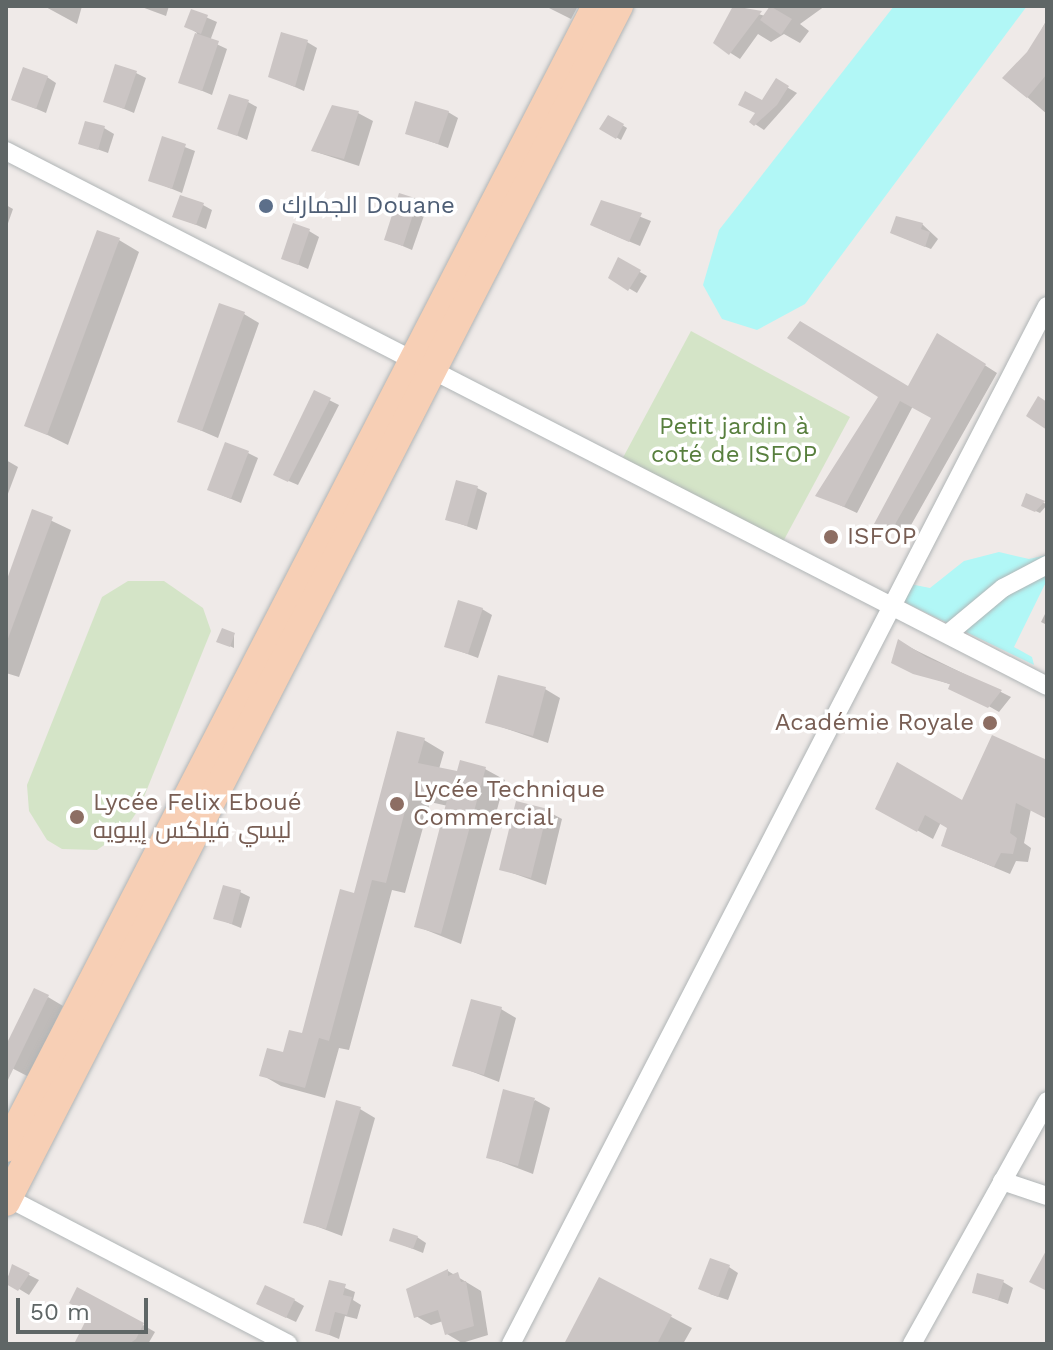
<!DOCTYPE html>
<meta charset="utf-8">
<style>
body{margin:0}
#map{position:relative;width:1053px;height:1350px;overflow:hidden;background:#efeae8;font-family:"Work Sans",Cairo,sans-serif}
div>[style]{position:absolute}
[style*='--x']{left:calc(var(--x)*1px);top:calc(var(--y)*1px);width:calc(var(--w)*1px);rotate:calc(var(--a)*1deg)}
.green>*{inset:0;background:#d4e4c7}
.water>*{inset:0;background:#b1f7f6}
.shadow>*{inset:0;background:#0003}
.building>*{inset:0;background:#cbc5c4}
.roads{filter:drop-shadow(0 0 2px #b0b5b6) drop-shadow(0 0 2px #b0b5b6)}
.minor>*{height:18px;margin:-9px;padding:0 9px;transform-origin:9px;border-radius:9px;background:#fff}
.primary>*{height:28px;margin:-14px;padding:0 14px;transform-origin:14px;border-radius:14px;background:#f7cfb5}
.dots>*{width:22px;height:22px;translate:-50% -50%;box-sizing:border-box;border:4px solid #fff;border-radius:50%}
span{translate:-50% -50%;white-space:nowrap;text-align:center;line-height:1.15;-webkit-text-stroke:7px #fff;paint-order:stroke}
.service-label{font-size:24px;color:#4e5e75}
.left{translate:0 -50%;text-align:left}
.park-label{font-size:24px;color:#587f3e}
.education-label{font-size:24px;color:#785e54}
.right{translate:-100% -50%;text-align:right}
.frame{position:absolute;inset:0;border:8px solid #5f6666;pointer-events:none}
.scale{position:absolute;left:16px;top:1298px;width:132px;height:36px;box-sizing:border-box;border:4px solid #5f6666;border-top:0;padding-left:10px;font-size:24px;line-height:28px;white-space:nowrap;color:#5f6666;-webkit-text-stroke:6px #fff;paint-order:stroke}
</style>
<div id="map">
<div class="green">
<i style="clip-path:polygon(691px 331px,850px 417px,778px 551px,619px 465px)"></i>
<i style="clip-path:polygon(128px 581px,164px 581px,203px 608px,211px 631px,139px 809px,123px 832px,97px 850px,62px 849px,47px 840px,29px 811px,27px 785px,102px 597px)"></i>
</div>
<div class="water">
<i style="clip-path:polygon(894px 6px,1027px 6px,805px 304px,757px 330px,722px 319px,703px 285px,719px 230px)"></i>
<i style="clip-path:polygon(999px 552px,1029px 559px,1047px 555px,1047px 580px,1014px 647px,1032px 657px,1034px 665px,900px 600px,910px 584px,930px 588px,964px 561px)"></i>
</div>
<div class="shadow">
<i style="clip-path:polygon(44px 6px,82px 6px,77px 24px)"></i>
<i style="clip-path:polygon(139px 6px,169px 6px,166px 16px)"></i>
<i style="clip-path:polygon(545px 6px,578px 6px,571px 19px)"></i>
<i style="clip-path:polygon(734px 6px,765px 16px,772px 6px,825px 6px,800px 24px,809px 31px,800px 43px,784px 34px,771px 42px,758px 34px,740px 59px,715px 43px)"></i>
<i style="clip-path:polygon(192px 11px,217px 22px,210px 41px,227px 49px,212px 95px,181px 82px,197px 33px,187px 26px)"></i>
<i style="clip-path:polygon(1045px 23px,1047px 25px,1047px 114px,1005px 78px,1029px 54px)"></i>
<i style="clip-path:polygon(307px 42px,317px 48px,304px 91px,270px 76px)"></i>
<i style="clip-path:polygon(136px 73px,146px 78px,134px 113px,105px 101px)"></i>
<i style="clip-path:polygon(47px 77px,56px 83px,46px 113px,13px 99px)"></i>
<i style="clip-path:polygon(776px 81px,797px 93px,764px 130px,752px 122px)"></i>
<i style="clip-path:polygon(248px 102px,257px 107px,247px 140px,220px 128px)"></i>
<i style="clip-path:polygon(448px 112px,458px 118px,448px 148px,408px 133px)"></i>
<i style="clip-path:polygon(358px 113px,373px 121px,359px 166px,313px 151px)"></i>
<i style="clip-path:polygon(609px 117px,627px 128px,621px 140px,602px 129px)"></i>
<i style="clip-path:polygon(104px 128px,114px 134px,108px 153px,80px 143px)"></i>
<i style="clip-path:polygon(164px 139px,195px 151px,182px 193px,150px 180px)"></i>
<i style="clip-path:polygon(417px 201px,427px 207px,412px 250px,386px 239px)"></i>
<i style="clip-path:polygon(603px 202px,651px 221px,640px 246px,602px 230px)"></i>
<i style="clip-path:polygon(6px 205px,13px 209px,6px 229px)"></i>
<i style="clip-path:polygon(203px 205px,212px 210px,206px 229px,175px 216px)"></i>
<i style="clip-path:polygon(922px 224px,938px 239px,931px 249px,892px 233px)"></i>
<i style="clip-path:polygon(309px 231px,319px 237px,308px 269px,283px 258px)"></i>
<i style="clip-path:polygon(119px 240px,139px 252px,68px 445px,27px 425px)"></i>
<i style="clip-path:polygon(619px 260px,647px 276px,637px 293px,610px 277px)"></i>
<i style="clip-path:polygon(244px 314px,259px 323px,218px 438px,179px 421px)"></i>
<i style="clip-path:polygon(950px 343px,997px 373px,906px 534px,877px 523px,934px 418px,913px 406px,857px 513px,818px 495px,881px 396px,909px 389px)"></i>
<i style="clip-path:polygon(315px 393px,339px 405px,298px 485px,284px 479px)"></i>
<i style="clip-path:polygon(248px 453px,258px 458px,241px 503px,219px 494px)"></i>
<i style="clip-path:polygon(6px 460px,18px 467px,6px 499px)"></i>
<i style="clip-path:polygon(477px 488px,487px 493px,477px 530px,447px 519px)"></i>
<i style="clip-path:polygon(1027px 496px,1044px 503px,1047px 505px,1040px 513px,1027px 507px)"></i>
<i style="clip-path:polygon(33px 512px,71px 530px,19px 677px,6px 673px,6px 588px)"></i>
<i style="clip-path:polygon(482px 609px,492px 615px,478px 658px,446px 646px)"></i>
<i style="clip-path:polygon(1047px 610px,1047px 625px,1041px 622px)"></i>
<i style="clip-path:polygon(234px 635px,234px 648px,223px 643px)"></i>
<i style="clip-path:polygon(899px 642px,1001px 692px,1011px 697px,999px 712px,952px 685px,903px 668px)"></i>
<i style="clip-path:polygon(545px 689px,560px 698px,548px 743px,487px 722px)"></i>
<i style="clip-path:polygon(424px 740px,444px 752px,439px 769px,459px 774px,485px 769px,505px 780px,461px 944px,416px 926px,448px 806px,430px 802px,405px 893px,392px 890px,349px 1050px,339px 1048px,325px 1098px,281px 1086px,262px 1075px,303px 1036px,355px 896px)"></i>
<i style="clip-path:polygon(1047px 763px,1047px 818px,1031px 809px,1024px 843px,1031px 848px,1028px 862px,1016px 861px,1010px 874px,943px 846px,950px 827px,941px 822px,933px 839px,877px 808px,963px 802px)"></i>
<i style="clip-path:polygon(547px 811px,562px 819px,546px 885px,501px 869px)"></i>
<i style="clip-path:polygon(240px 892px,250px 897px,241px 928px,216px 918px)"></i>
<i style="clip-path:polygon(48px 997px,63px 1006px,29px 1077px,6px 1065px,6px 1049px)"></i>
<i style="clip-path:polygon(501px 1009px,516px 1018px,499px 1082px,455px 1065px)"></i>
<i style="clip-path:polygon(535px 1100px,550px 1108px,533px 1174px,488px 1157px)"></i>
<i style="clip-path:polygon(360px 1109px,375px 1118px,342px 1236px,305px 1222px)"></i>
<i style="clip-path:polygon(417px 1237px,426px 1243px,423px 1253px,391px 1240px)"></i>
<i style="clip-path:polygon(13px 1267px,39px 1280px,29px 1295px,6px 1281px)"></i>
<i style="clip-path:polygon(729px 1267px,738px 1273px,728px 1300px,710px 1294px)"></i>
<i style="clip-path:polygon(448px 1271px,481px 1291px,488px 1335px,462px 1343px,447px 1334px,443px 1321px,431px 1325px,416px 1316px,408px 1290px)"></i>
<i style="clip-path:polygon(600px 1279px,692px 1328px,683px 1344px,569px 1344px)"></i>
<i style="clip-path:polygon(330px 1282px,355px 1292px,353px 1300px,361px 1305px,357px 1319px,345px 1316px,339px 1339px,317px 1330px)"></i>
<i style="clip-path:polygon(1003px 1282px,1013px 1288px,1008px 1304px,974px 1292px)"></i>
<i style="clip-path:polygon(294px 1300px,304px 1306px,296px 1322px,268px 1309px)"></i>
<i style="clip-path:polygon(143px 1325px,155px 1332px,148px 1344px,76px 1344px)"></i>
</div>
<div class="building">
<i style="clip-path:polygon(733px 6px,762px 11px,729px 55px,713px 43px)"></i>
<i style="clip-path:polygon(770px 6px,792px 19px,781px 35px,760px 20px)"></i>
<i style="clip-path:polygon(191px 9px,208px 15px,201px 34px,184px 27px)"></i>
<i style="clip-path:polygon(1047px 20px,1047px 74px,1027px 98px,1002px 78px,1027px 52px)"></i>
<i style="clip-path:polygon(281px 32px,308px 40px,295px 87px,268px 77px)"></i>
<i style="clip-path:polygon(195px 33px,219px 41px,202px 91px,178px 83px)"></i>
<i style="clip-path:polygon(115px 64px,137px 71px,124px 109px,103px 102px)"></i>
<i style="clip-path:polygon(23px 67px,48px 76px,36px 109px,11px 100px)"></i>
<i style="clip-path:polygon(776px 78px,789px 86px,777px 105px,754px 126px,749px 122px,755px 113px,738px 105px,745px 91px,762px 100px)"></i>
<i style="clip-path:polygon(229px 94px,249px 100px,237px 136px,217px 129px)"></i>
<i style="clip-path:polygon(415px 101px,449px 111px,438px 144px,405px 134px)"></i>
<i style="clip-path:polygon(332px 105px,359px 111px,344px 159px,311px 151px)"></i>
<i style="clip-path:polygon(608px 115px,624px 124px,616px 139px,599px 129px)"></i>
<i style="clip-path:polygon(85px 121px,105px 126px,98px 150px,78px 144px)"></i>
<i style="clip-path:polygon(162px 136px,186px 144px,172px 189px,148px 181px)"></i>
<i style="clip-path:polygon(399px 193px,418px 199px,403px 246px,384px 240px)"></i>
<i style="clip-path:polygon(180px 195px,204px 203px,196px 225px,172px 217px)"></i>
<i style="clip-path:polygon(601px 200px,642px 213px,629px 242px,590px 225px)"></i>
<i style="clip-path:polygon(896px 216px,923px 223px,921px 229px,930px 232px,925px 247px,890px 233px)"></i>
<i style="clip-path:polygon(293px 223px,310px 229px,298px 265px,281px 259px)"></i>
<i style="clip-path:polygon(97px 230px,120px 238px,47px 435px,24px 426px)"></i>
<i style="clip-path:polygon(618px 257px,641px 270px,628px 291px,608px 278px)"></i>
<i style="clip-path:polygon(219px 303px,245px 312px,202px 431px,177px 422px)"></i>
<i style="clip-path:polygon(800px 321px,908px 386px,937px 333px,986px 364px,893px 528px,874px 524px,931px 418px,900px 401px,844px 507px,815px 496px,878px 397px,787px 338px)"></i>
<i style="clip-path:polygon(314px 390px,331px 398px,288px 482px,273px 475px)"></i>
<i style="clip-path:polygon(1038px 396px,1047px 402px,1047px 430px,1026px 416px)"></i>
<i style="clip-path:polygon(225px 442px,249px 451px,231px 499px,207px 490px)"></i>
<i style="clip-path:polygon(456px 480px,478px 486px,467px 526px,445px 520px)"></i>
<i style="clip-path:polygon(1026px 493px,1045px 501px,1035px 512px,1021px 506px)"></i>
<i style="clip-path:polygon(32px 509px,53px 517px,6px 644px,6px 582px)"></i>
<i style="clip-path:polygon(458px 600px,483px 608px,468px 654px,444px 647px)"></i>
<i style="clip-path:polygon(222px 628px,235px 633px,230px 647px,216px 642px)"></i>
<i style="clip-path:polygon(898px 639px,926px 657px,1002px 690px,988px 708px,948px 689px,950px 684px,913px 674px,891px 663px)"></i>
<i style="clip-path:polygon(498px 675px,546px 687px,533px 736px,485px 723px)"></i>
<i style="clip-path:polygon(397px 731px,425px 738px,418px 763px,457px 771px,460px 760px,486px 767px,441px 934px,414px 927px,447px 800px,410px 792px,386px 883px,372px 880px,329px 1041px,319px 1038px,305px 1088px,259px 1076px,267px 1048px,283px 1052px,289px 1030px,302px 1033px,340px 889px,354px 893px)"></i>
<i style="clip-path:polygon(992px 735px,1047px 760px,1047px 819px,1016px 803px,1010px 833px,1017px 838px,1013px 854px,1001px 853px,994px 867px,941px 846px,947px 828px,925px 815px,917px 832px,875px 809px,897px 762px,962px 800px)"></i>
<i style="clip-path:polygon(516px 801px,548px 809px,531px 878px,499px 870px)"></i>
<i style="clip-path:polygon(223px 885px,241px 890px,232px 924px,213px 919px)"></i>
<i style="clip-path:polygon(34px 988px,49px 995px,6px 1084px,6px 1045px)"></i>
<i style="clip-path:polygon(471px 999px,502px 1007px,484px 1075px,452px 1066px)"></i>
<i style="clip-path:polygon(503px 1089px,535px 1098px,518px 1166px,486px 1158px)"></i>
<i style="clip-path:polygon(336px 1100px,361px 1107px,326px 1229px,303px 1223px)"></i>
<i style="clip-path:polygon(393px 1228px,418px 1236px,413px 1249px,389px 1241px)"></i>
<i style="clip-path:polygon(1047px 1249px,1047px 1291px,1029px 1282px)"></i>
<i style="clip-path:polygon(710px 1258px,730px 1265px,718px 1297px,698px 1289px)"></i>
<i style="clip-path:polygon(12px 1264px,30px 1273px,18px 1291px,6px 1284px)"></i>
<i style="clip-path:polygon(448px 1269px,448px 1276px,458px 1272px,461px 1282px,466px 1281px,474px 1326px,445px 1335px,438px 1310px,414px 1318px,406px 1289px)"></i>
<i style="clip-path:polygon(977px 1273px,1004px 1280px,998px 1300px,972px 1293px)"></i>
<i style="clip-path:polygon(599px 1277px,672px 1315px,657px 1344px,564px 1344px)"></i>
<i style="clip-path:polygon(329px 1280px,346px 1284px,343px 1295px,352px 1297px,347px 1315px,335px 1312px,329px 1335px,315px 1331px)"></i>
<i style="clip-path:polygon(265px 1285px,295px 1299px,286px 1318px,256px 1304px)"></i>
<i style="clip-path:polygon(77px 1287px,144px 1323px,136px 1339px,129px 1344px,74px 1344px,89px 1314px,69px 1303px)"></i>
</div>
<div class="roads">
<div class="minor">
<i style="--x:6;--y:151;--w:1170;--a:27.2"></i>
<i style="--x:949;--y:633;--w:70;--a:-39.8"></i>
<i style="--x:1003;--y:588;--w:50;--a:-27.6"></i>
<i style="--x:1002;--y:1181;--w:47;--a:18.4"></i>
<i style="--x:6;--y:1197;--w:318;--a:27.5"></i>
<i style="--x:511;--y:1344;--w:1168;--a:-62.69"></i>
<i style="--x:912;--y:1344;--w:278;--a:-60.9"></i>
</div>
<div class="primary">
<i style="--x:6;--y:1148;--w:1285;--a:-62.68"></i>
<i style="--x:6;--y:1202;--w:1344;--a:-62.86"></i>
</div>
</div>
<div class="dots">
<i style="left:266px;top:206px;background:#5c6f8a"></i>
<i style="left:831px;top:537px;background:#8d6e63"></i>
<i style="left:990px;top:723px;background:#8d6e63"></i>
<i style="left:397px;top:804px;background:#8d6e63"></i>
<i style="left:77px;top:817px;background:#8d6e63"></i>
</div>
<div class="service-label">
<span class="left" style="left:282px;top:206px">الجمارك Douane</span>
</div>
<div class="park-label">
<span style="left:734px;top:441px">Petit jardin à<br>coté de ISFOP</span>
</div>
<div class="education-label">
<span class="left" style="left:847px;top:537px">ISFOP</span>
<span class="right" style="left:974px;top:723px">Académie Royale</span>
<span class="left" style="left:413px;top:804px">Lycée Technique<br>Commercial</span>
<span class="left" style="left:93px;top:817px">Lycée Felix Eboué<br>ليسي فيلكس إيبويه</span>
</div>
<div class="frame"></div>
<div class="scale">50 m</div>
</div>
